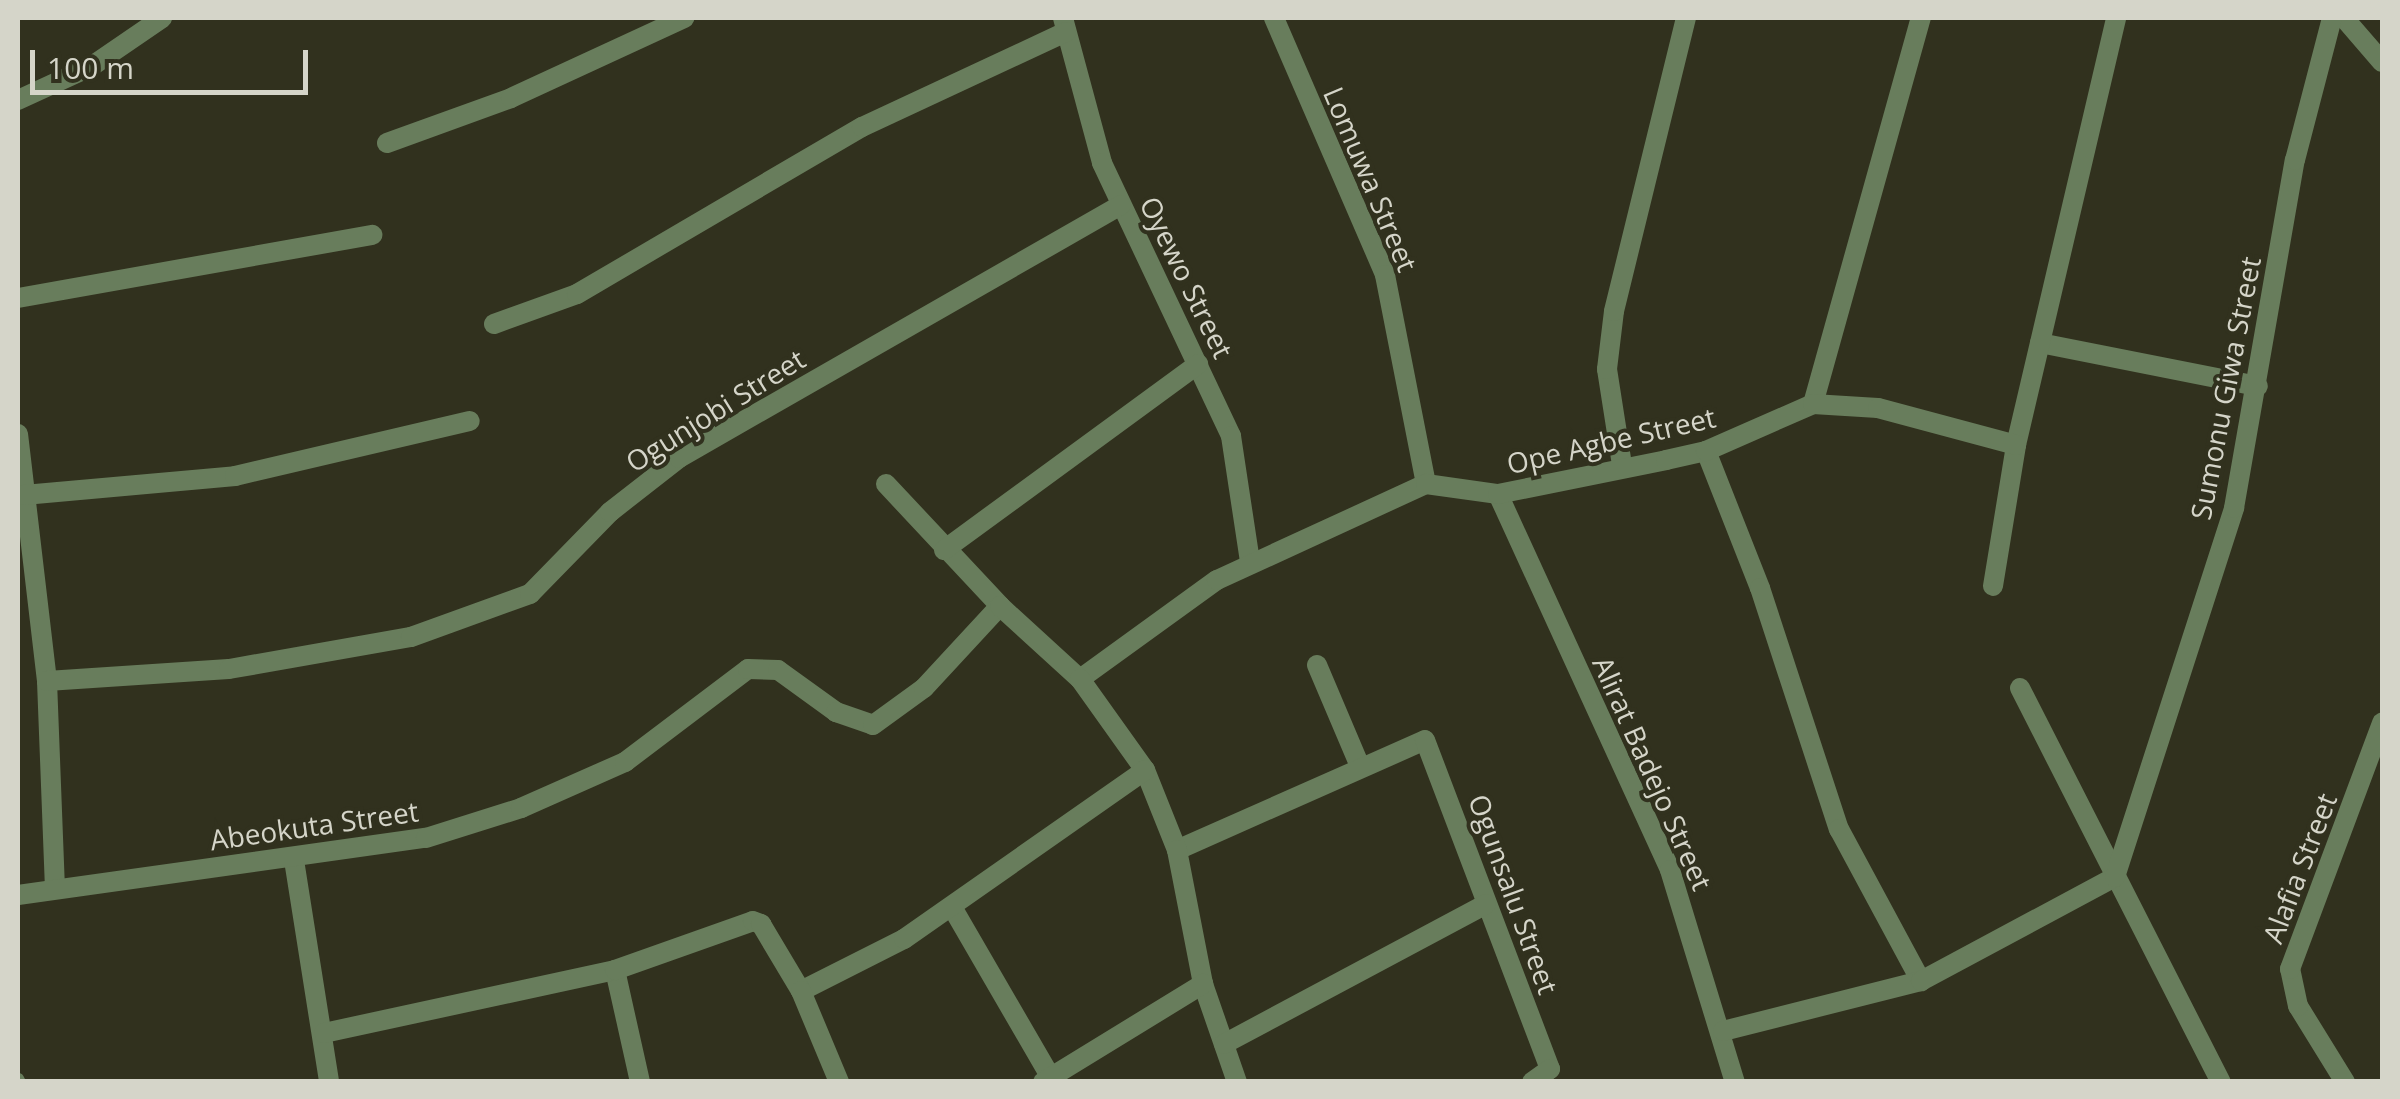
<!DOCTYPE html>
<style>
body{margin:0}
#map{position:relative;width:2400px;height:1099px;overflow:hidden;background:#31311e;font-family:"Open Sans",sans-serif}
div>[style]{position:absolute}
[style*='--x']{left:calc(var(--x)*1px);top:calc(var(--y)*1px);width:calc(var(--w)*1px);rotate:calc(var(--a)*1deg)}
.service>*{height:11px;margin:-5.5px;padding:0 5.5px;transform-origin:5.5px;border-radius:5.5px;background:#687d5c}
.minor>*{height:20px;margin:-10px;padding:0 10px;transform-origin:10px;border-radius:10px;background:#687d5c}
span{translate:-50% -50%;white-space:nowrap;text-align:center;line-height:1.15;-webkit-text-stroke:8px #31311e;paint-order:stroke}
.street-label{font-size:28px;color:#d5d5c9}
.frame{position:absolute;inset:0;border:20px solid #d5d5c9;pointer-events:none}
.scale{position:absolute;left:30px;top:50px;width:278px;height:45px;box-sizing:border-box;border:5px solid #d5d5c9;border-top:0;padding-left:12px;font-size:30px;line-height:35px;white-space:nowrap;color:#d5d5c9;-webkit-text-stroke:8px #31311e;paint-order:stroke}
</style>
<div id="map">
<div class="service">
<i style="--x:18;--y:1078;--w:4;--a:63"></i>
</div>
<div class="minor">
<i style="--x:1063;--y:18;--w:150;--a:74.9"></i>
<i style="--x:1102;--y:163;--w:302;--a:64.7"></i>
<i style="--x:1231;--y:436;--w:127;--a:81.4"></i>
<i style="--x:1274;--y:18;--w:280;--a:66.6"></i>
<i style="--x:1385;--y:275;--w:213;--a:78.9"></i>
<i style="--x:2344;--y:18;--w:58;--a:49.2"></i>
<i style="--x:18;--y:100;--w:81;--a:-24.7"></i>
<i style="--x:92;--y:66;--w:85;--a:-34.4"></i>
<i style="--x:387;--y:143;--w:132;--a:-19.9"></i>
<i style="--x:511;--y:98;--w:191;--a:-24.8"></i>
<i style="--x:18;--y:298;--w:360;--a:-10.1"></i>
<i style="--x:494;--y:324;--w:88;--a:-19.9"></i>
<i style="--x:577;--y:294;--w:330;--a:-30.4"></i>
<i style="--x:862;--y:127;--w:225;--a:-25"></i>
<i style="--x:2040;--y:343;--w:222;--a:11.2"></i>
<i style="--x:1813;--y:404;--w:401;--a:-74.4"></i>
<i style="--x:18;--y:434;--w:249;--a:83.3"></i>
<i style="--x:47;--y:681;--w:204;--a:87.8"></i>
<i style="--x:1706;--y:451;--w:147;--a:68.5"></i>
<i style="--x:1760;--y:588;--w:254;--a:71.9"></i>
<i style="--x:1839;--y:829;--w:173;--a:61.7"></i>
<i style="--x:1622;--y:465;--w:97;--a:-98.9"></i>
<i style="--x:1607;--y:369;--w:58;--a:-83.1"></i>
<i style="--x:1614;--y:311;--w:302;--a:-76.2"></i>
<i style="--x:886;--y:484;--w:167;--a:46.9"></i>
<i style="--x:1498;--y:494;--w:413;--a:65.4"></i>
<i style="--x:1670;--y:870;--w:222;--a:73"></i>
<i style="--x:24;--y:495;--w:212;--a:-5.1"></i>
<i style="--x:235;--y:476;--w:241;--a:-13.2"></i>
<i style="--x:944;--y:550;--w:315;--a:-36.2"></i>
<i style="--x:1993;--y:586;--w:143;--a:-80.7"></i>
<i style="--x:2016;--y:445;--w:439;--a:-76.8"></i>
<i style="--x:1317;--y:665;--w:108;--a:67"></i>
<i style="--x:1080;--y:679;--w:169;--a:-35.9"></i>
<i style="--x:1217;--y:580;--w:230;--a:-24.7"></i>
<i style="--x:1426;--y:484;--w:73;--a:7.9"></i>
<i style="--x:1498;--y:494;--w:171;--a:-11.4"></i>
<i style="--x:1666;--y:460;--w:41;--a:-12.7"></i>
<i style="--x:1706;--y:451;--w:117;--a:-23.7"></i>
<i style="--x:1813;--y:404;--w:65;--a:3.5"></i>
<i style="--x:1878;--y:408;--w:143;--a:15"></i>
<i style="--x:47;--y:681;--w:182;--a:-3.8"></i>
<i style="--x:229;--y:669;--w:185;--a:-10"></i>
<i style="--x:411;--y:637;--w:127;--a:-19.9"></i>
<i style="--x:530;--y:594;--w:115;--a:-45.7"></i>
<i style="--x:610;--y:512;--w:88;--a:-38"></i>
<i style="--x:679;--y:458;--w:509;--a:-29.79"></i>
<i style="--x:2020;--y:688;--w:442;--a:63"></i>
<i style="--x:1177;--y:850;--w:271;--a:-23.9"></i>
<i style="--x:1425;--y:740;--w:352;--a:69.2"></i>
<i style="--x:1550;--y:1069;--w:22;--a:144"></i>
<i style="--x:294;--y:860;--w:225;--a:81"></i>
<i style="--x:18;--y:895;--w:412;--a:-8"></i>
<i style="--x:426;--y:838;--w:100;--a:-17.5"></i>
<i style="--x:521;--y:808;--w:114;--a:-23.9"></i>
<i style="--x:625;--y:762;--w:154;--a:-37.1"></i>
<i style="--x:748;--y:669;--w:30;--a:2"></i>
<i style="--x:778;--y:670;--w:72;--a:35.9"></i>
<i style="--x:836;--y:712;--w:39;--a:19"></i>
<i style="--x:873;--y:725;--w:63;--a:-36"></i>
<i style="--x:924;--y:688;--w:112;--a:-47.2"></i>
<i style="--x:1000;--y:606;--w:108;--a:42.4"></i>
<i style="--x:1080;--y:679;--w:112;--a:54.5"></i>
<i style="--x:1145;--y:770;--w:86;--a:68.2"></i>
<i style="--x:1177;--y:850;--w:136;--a:79"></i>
<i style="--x:1203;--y:984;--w:104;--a:70.9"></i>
<i style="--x:952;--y:907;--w:198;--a:59.9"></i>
<i style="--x:615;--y:970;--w:115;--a:77.4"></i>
<i style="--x:801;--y:991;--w:115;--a:-26.8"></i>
<i style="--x:904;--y:939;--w:294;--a:-35"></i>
<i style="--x:1723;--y:1031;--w:204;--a:-14.2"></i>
<i style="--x:1921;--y:981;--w:220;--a:-28.2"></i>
<i style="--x:2115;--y:877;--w:388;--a:-72.1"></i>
<i style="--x:2234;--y:508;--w:353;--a:-80.1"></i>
<i style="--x:2295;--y:160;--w:147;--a:-75.4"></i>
<i style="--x:324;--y:1033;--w:298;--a:-12.2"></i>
<i style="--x:615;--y:970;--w:146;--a:-19.5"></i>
<i style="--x:753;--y:921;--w:9;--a:21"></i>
<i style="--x:761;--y:924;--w:78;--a:59.2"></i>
<i style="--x:801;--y:991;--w:99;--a:67.3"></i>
<i style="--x:1224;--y:1044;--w:297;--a:-28.1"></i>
<i style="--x:1043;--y:1082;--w:188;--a:-31.5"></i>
<i style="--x:2345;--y:1082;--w:89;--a:-121.7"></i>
<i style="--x:2298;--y:1006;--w:38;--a:-102"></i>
<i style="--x:2290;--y:969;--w:263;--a:-69.5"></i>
</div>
<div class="street-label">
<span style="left:1371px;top:179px;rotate:67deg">Lomuwa Street</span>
<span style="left:1187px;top:277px;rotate:64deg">Oyewo Street</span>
<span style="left:2225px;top:388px;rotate:-79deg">Sumonu Giwa Street</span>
<span style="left:715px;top:410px;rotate:-32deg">Ogunjobi Street</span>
<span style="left:1611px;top:440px;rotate:-13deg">Ope Agbe Street</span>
<span style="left:1653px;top:773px;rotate:66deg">Alirat Badejo Street</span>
<span style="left:314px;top:825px;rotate:-8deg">Abeokuta Street</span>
<span style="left:2299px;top:868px;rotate:-69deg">Alafia Street</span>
<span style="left:1514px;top:894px;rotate:70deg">Ogunsalu Street</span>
</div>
<div class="frame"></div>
<div class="scale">100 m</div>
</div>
